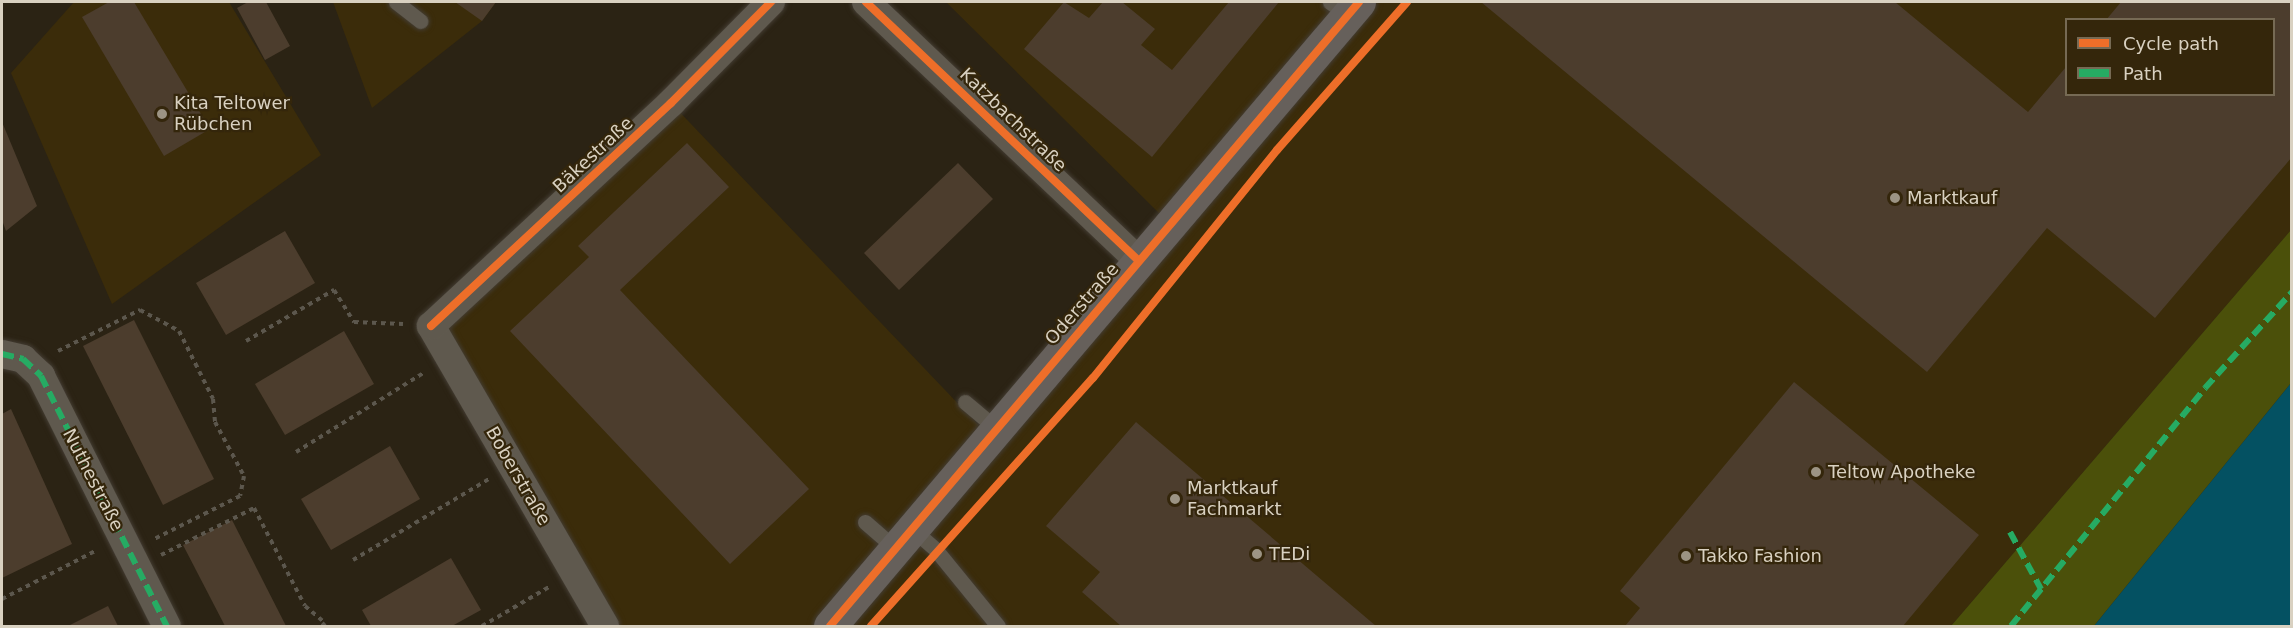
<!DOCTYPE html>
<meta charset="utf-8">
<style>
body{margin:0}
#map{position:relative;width:2293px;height:628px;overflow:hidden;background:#2b2314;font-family:"DejaVu Sans",sans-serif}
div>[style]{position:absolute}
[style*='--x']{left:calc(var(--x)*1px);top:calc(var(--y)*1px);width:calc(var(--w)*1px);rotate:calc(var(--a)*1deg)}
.built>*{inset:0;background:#3b2c0a}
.green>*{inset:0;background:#4b500a}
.water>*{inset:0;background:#045162}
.building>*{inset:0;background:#4c3d2d}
.path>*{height:4px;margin-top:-2px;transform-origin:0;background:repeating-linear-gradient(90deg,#5c574d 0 4.5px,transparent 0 9px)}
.roads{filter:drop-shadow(0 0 2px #433c32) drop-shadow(0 0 2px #433c32)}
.lane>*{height:15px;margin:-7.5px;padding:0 7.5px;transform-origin:7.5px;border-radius:7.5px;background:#5f594e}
.street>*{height:28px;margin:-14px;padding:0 14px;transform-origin:14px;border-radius:14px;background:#5f594e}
.secondary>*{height:33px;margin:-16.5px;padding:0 16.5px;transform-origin:16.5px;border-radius:16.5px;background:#66605b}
.quiet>*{height:6px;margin-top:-3px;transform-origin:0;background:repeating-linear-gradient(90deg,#26ab63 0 12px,transparent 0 18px)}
.cycleway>*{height:8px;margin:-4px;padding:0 4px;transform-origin:4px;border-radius:4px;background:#ee6e29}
.dots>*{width:16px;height:16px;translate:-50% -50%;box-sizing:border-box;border:3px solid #34260b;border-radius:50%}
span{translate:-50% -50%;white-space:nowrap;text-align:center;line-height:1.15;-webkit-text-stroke:4.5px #34260b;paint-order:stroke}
.poi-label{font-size:18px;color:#d9d1c1}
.left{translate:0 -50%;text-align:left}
.street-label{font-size:18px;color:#d9d1c1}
.frame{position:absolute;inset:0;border:3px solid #d9d1c1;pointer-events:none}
.legend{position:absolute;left:2065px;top:18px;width:210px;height:78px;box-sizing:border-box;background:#34260b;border:2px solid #766a54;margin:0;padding:8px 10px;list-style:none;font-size:18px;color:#d9d1c1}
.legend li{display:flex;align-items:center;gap:12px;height:30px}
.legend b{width:30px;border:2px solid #766a54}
</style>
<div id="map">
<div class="built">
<i style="clip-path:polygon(74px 2px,229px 2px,321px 155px,112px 304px,11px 73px)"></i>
<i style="clip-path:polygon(333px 2px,496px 2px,482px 21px,372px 108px)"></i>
<i style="clip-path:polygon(evenodd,946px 2px,2291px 2px,2291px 230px,1951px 626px,605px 626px,431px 326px,671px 103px,988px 435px,1170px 224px,946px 2px,2066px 20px,2274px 20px,2274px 94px,2066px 94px,2066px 20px)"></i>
</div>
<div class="green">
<i style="clip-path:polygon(2291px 230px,2291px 383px,2094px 626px,1951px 626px)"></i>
</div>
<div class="water">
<i style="clip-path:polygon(2291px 383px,2291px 626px,2094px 626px)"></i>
</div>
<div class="building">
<i style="clip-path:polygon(109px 2px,134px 2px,210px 129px,164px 156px,82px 17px)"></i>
<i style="clip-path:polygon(248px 2px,266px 2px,290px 46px,265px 60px,237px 8px)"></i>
<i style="clip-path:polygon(455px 2px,496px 2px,482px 21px)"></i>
<i style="clip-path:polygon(1064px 2px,1089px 18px,1103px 2px,1122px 2px,1155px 29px,1141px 45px,1172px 70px,1229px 2px,1279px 2px,1152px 157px,1024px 49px)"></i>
<i style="clip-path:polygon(1481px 2px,1895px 2px,2028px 112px,2066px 67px,2066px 94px,2274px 94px,2274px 20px,2106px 20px,2121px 2px,2292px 2px,2292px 157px,2155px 318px,2047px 228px,1927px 372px)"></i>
<i style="clip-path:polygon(2px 122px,37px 206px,6px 231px,2px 220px)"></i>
<i style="clip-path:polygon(687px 143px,729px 187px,620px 290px,809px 489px,730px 564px,510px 331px,589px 257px,578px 246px)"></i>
<i style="clip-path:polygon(958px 163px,993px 199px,899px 290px,864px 253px)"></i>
<i style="clip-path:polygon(285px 231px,315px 283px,226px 335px,196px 283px)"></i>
<i style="clip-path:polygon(134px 320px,214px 479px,163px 505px,83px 346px)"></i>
<i style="clip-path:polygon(344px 331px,374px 384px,285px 435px,255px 384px)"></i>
<i style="clip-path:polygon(1794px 382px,1979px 535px,1903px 626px,1625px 626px,1640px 608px,1620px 591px)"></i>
<i style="clip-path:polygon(11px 409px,72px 544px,2px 578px,2px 414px)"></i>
<i style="clip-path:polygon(1136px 422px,1376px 626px,1121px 626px,1082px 592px,1100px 572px,1046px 526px)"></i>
<i style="clip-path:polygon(390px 446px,420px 499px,331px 550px,301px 499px)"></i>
<i style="clip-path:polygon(232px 520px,258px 571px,286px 626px,225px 626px,183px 545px)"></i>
<i style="clip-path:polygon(451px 558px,481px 610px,452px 626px,371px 626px,362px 610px)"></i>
<i style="clip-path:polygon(108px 606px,118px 626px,68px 626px)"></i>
</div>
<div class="path">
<i style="--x:246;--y:341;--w:102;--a:-30.1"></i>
<i style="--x:334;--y:290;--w:38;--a:58"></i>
<i style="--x:354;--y:322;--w:49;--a:2.3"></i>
<i style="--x:58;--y:351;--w:92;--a:-26.6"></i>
<i style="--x:140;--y:310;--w:44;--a:28.3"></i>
<i style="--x:179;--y:331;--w:76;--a:63.4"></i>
<i style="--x:213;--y:399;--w:23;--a:85"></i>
<i style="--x:215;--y:422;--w:61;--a:61.8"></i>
<i style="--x:244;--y:476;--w:20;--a:101"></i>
<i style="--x:240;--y:496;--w:96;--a:153.4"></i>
<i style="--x:296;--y:452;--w:152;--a:-31.8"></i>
<i style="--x:161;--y:555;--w:104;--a:-26.8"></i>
<i style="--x:254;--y:508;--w:110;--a:62.5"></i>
<i style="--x:305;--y:606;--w:26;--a:40"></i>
<i style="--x:325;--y:623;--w:4;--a:135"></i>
<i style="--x:353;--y:560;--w:158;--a:-30.8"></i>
<i style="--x:2;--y:599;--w:107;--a:-27.3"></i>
<i style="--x:482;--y:626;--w:78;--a:-30.2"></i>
</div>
<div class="roads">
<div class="lane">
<i style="--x:396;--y:2;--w:31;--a:38"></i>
<i style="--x:1330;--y:2;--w:22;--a:36"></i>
<i style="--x:965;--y:402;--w:39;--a:40"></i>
<i style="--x:865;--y:522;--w:40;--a:41"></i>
<i style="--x:911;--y:528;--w:33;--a:41"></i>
<i style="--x:936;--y:550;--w:98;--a:50.8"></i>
</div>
<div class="street">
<i style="--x:866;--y:2;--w:376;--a:43.5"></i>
<i style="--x:2;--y:354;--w:22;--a:13"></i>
<i style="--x:23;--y:359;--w:25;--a:43"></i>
<i style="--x:41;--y:376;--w:280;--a:63.3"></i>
<i style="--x:605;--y:626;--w:347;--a:-120.1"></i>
<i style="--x:431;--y:326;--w:328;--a:-42.9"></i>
<i style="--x:671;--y:103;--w:142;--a:-45.3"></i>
</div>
<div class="secondary">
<i style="--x:830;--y:626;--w:818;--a:-49.71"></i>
</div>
</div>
<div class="quiet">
<i style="--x:2;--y:354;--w:22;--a:13"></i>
<i style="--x:23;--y:359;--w:25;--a:43"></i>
<i style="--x:41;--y:376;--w:280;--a:63.3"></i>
<i style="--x:2010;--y:532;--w:65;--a:61.5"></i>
<i style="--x:2011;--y:626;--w:307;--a:-50.8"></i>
<i style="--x:2205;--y:388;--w:130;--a:-47.8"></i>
</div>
<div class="cycleway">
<i style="--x:866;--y:2;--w:376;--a:43.5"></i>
<i style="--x:431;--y:326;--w:328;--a:-42.9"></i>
<i style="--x:671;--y:103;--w:142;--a:-45.3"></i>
<i style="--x:830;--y:626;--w:818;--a:-49.71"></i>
<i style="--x:871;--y:626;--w:333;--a:-48.2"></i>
<i style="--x:1093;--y:378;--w:293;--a:-51.1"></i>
<i style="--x:1277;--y:150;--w:197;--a:-48.7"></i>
</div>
<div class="dots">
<i style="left:162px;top:114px;background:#9c9484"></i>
<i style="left:1895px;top:198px;background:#9c9484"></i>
<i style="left:1816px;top:472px;background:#9c9484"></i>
<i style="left:1175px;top:499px;background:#9c9484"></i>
<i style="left:1257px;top:554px;background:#9c9484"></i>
<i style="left:1686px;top:556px;background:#9c9484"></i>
</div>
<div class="poi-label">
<span class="left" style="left:174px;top:114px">Kita Teltower<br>Rübchen</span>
<span class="left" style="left:1907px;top:198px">Marktkauf</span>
<span class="left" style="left:1828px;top:472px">Teltow Apotheke</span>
<span class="left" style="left:1187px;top:499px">Marktkauf<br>Fachmarkt</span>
<span class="left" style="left:1269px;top:554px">TEDi</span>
<span class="left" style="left:1698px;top:556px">Takko Fashion</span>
</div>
<div class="street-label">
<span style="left:1013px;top:120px;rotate:44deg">Katzbachstraße</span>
<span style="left:593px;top:155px;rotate:-43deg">Bäkestraße</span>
<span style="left:1082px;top:304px;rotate:-49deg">Oderstraße</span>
<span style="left:518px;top:476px;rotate:60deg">Boberstraße</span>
<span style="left:93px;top:480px;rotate:63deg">Nuthestraße</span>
</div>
<div class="frame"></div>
<ul class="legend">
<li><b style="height:8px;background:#ee6e29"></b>Cycle path</li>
<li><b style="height:8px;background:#26ab63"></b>Path</li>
</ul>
</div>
